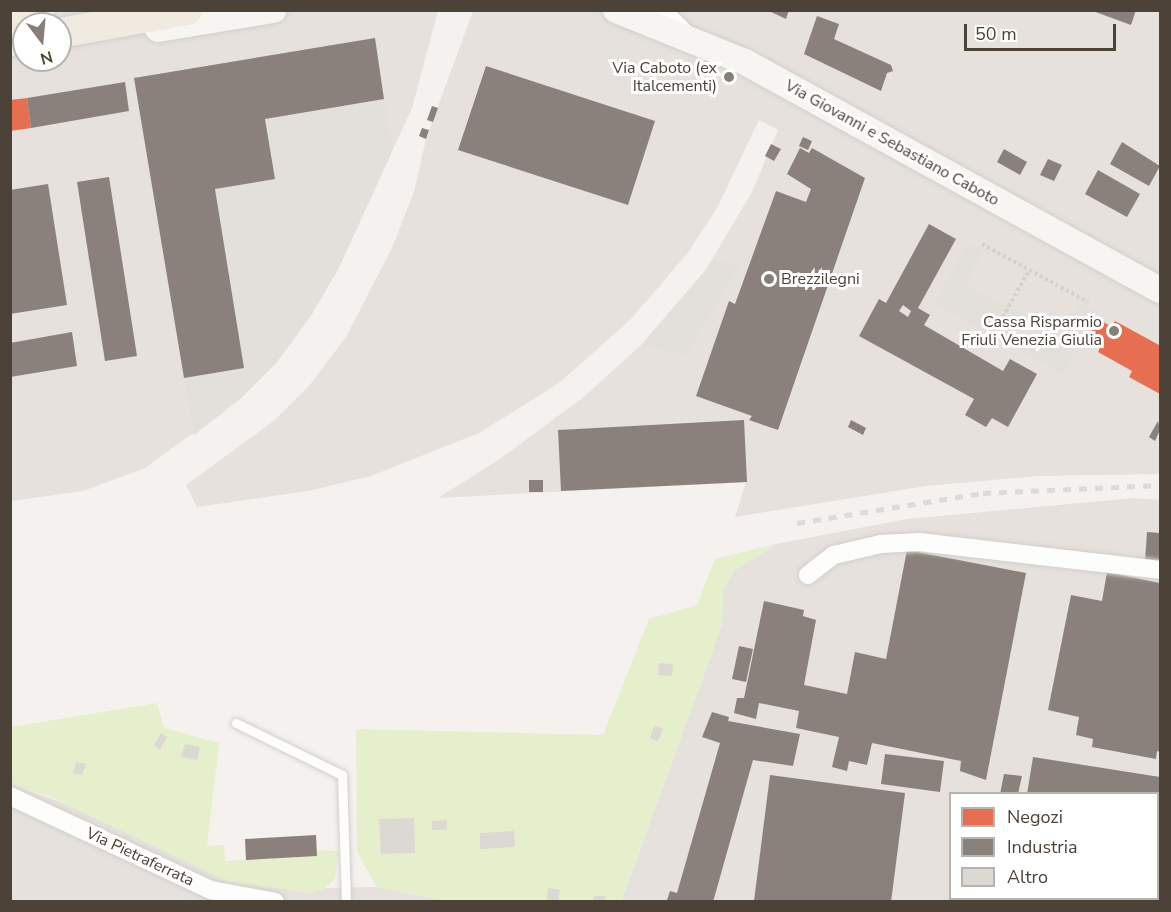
<!DOCTYPE html>
<style>
body{margin:0}
#map{position:relative;width:1171px;height:912px;overflow:hidden;background:#f4f1ee;font-family:"Nunito Sans",sans-serif}
div>[style]{position:absolute}
[style*='--x']{left:calc(var(--x)*1px);top:calc(var(--y)*1px);width:calc(var(--w)*1px);rotate:calc(var(--a)*1deg)}
.industrial>*{inset:0;background:#e6e1dd}
.green>*{inset:0;background:#e5efcc}
.parking>*{inset:0;background:#e3e0dc}
.shops>*{inset:0;background:#e76f51}
.industry>*{inset:0;background:#8a817c}
.building>*{inset:0;background:#dcd8d3}
.path>*{height:4px;margin-top:-2px;transform-origin:0;background:repeating-linear-gradient(90deg,#d4d1cc 0 3px,transparent 0 6px)}
.roads{filter:drop-shadow(0 0 2px #d2cfcb) drop-shadow(0 0 2px #d2cfcb)}
.service>*{height:9px;margin:-4.5px;padding:0 4.5px;transform-origin:4.5px;border-radius:4.5px;background:#fdfdfc}
.minor>*{height:18px;margin:-9px;padding:0 9px;transform-origin:9px;border-radius:9px;background:#fdfdfc}
.secondary>*{height:26px;margin:-13px;padding:0 13px;transform-origin:13px;border-radius:13px;background:#f7f5f1}
.trunk>*{height:30px;margin:-15px;padding:0 15px;transform-origin:15px;border-radius:15px;background:#f0eae0}
.rail>*{height:4.5px;margin-top:-2.25px;transform-origin:0;background:repeating-linear-gradient(90deg,#dbdbda 0 8px,transparent 0 16px)}
.dots>*{width:16px;height:16px;translate:-50% -50%;box-sizing:border-box;border:3px solid #fff;border-radius:50%}
span{translate:-50% -50%;white-space:nowrap;text-align:center;line-height:1.15;-webkit-text-stroke:6px #fff;paint-order:stroke}
.poi-label{font-size:16px;color:#4c4237}
.right{translate:-100% -50%;text-align:right}
.left{translate:0 -50%;text-align:left}
.street-label{font-size:16px;color:#4c4237}
.frame{position:absolute;inset:0;border:12px solid #4c4237;pointer-events:none}
.legend{position:absolute;left:949px;top:792px;width:210px;height:108px;box-sizing:border-box;background:#fff;border:2px solid #b7b3af;margin:0;padding:8px 10px;list-style:none;font-size:18px;color:#4c4237}
.legend li{display:flex;align-items:center;gap:12px;height:30px}
.legend b{width:30px;border:2px solid #b7b3af}
.north{position:absolute;left:12px;top:12px;width:60px;height:60px;box-sizing:border-box;background:#fff;border:2px solid #b7b3af;border-radius:50%;rotate:164deg;font-size:16px;font-weight:700;line-height:24px;text-align:center;color:#4c4237}
.north::after{content:'';display:block;margin:auto;width:21px;height:27px;background:#877f77;clip-path:polygon(50% 0,100% 100%,50% 72%,0 100%)}
.scale{position:absolute;left:964px;top:24px;width:152px;height:27px;box-sizing:border-box;border:3px solid #4c4237;border-top:0;padding-left:8px;font-size:18px;line-height:21px;white-space:nowrap;color:#4c4237;-webkit-text-stroke:4px #fff;paint-order:stroke}
</style>
<div id="map">
<div class="industrial">
<i style="clip-path:polygon(evenodd,11px 11px,438px 11px,412px 108px,368px 204px,312px 314px,277px 362px,240px 399px,145px 468px,83px 491px,11px 501px,11px 11px,24px 24px,60px 24px,60px 60px,24px 60px,24px 24px)"></i>
<i style="clip-path:polygon(473px 11px,1160px 11px,1160px 474px,1038px 476px,926px 486px,735px 517px,746px 482px,438px 498px,500px 459px,585px 396px,641px 345px,698px 283px,752px 192px,778px 130px,759px 120px,717px 208px,687px 254px,630px 320px,559px 383px,479px 433px,371px 476px,308px 491px,197px 507px,186px 485px,275px 420px,309px 386px,346px 337px,392px 248px,414px 192px,426px 139px)"></i>
<i style="clip-path:polygon(evenodd,1134px 498px,1160px 500px,1160px 901px,621px 902px,722px 625px,723px 590px,734px 571px,776px 544px,907px 519px,1134px 498px,950px 794px,1158px 794px,1158px 898px,950px 898px,950px 794px)"></i>
<i style="clip-path:polygon(11px 784px,309px 893px,325px 888px,377px 887px,447px 901px,11px 902px)"></i>
</div>
<div class="green">
<i style="clip-path:polygon(776px 544px,734px 571px,723px 590px,722px 625px,621px 901px,447px 901px,377px 887px,357px 852px,356px 729px,603px 735px,649px 619px,697px 605px,715px 559px)"></i>
<i style="clip-path:polygon(157px 703px,164px 728px,219px 743px,207px 846px,224px 845px,225px 861px,316px 856px,316px 850px,338px 851px,335px 879px,325px 888px,309px 893px,226px 881px,51px 797px,11px 784px,11px 727px)"></i>
</div>
<div class="parking">
<i style="clip-path:polygon(384px 99px,393px 149px,339px 268px,312px 314px,277px 362px,240px 399px,194px 435px,184px 378px,244px 368px,215px 189px,265px 119px)"></i>
<i style="clip-path:polygon(968px 242px,983px 251px,966px 285px,1062px 335px,1081px 303px,1097px 312px,1063px 375px,934px 304px)"></i>
<i style="clip-path:polygon(715px 259px,740px 266px,685px 356px,641px 345px)"></i>
</div>
<div class="shops">
<i style="clip-path:polygon(27px 98px,31px 128px,10px 131px,10px 100px)"></i>
<i style="clip-path:polygon(1098px 319px,1112px 327px,1115px 321px,1159px 345px,1160px 341px,1160px 394px,1129px 377px,1132px 371px,1098px 352px,1101px 346px,1087px 339px)"></i>
</div>
<div class="industry">
<i style="clip-path:polygon(767px 10px,789px 10px,786px 19px)"></i>
<i style="clip-path:polygon(1090px 10px,1136px 10px,1131px 25px)"></i>
<i style="clip-path:polygon(817px 16px,839px 24px,834px 39px,891px 65px,893px 71px,887px 73px,881px 91px,804px 54px)"></i>
<i style="clip-path:polygon(375px 38px,384px 99px,265px 119px,275px 179px,215px 189px,244px 368px,184px 378px,134px 78px)"></i>
<i style="clip-path:polygon(486px 66px,655px 121px,628px 205px,458px 150px)"></i>
<i style="clip-path:polygon(125px 82px,129px 111px,31px 128px,27px 98px)"></i>
<i style="clip-path:polygon(432px 106px,438px 108px,433px 122px,427px 120px)"></i>
<i style="clip-path:polygon(422px 128px,429px 130px,426px 139px,419px 136px)"></i>
<i style="clip-path:polygon(803px 137px,812px 141px,808px 150px,799px 146px)"></i>
<i style="clip-path:polygon(1122px 142px,1160px 166px,1149px 186px,1110px 164px)"></i>
<i style="clip-path:polygon(771px 144px,781px 149px,774px 161px,765px 156px)"></i>
<i style="clip-path:polygon(800px 148px,809px 153px,812px 148px,865px 178px,778px 430px,749px 420px,752px 416px,696px 396px,729px 301px,735px 304px,776px 191px,806px 202px,811px 189px,787px 174px)"></i>
<i style="clip-path:polygon(1004px 149px,1027px 162px,1020px 175px,997px 162px)"></i>
<i style="clip-path:polygon(1048px 159px,1062px 165px,1054px 181px,1040px 175px)"></i>
<i style="clip-path:polygon(1098px 170px,1140px 194px,1127px 217px,1085px 194px)"></i>
<i style="clip-path:polygon(109px 177px,137px 356px,105px 361px,77px 182px)"></i>
<i style="clip-path:polygon(48px 184px,67px 305px,10px 314px,10px 190px)"></i>
<i style="clip-path:polygon(evenodd,929px 224px,956px 239px,918px 308px,930px 315px,924px 325px,1003px 371px,1010px 359px,1037px 374px,1008px 427px,992px 418px,986px 427px,965px 415px,974px 399px,859px 336px,879px 299px,886px 303px,929px 224px,903px 305px,911px 311px,908px 317px,899px 311px,903px 305px)"></i>
<i style="clip-path:polygon(72px 332px,77px 366px,10px 377px,10px 343px)"></i>
<i style="clip-path:polygon(744px 420px,747px 482px,561px 491px,558px 430px)"></i>
<i style="clip-path:polygon(851px 420px,866px 428px,863px 435px,848px 427px)"></i>
<i style="clip-path:polygon(1158px 421px,1160px 430px,1155px 441px,1149px 437px)"></i>
<i style="clip-path:polygon(529px 480px,543px 480px,543px 492px,529px 492px)"></i>
<i style="clip-path:polygon(1147px 532px,1160px 533px,1160px 562px,1145px 561px)"></i>
<i style="clip-path:polygon(907px 550px,1026px 573px,986px 780px,960px 771px,961px 761px,872px 743px,867px 765px,849px 761px,847px 771px,832px 767px,839px 737px,796px 728px,799px 711px,759px 703px,756px 719px,734px 713px,737px 698px,744px 698px,764px 601px,804px 610px,803px 616px,816px 620px,804px 685px,847px 694px,855px 652px,886px 659px)"></i>
<i style="clip-path:polygon(1107px 572px,1160px 583px,1160px 752px,1157px 751px,1156px 759px,1092px 747px,1093px 739px,1076px 735px,1079px 717px,1048px 710px,1071px 595px,1102px 601px)"></i>
<i style="clip-path:polygon(739px 646px,753px 649px,746px 682px,732px 679px)"></i>
<i style="clip-path:polygon(712px 712px,729px 717px,728px 721px,800px 734px,793px 766px,753px 760px,713px 902px,667px 900px,670px 891px,677px 893px,720px 743px,702px 737px)"></i>
<i style="clip-path:polygon(885px 754px,944px 761px,940px 792px,881px 784px)"></i>
<i style="clip-path:polygon(1033px 757px,1160px 777px,1160px 902px,1136px 902px,1158px 898px,1158px 794px,1027px 794px)"></i>
<i style="clip-path:polygon(1004px 774px,1022px 776px,1018px 794px,1000px 794px)"></i>
<i style="clip-path:polygon(770px 775px,905px 793px,891px 902px,754px 901px)"></i>
<i style="clip-path:polygon(316px 835px,317px 856px,246px 860px,245px 839px)"></i>
<i style="clip-path:polygon(950px 898px,980px 898px,948px 902px)"></i>
<i style="clip-path:polygon(1010px 898px,1075px 898px,1010px 902px)"></i>
</div>
<div class="building">
<i style="clip-path:polygon(659px 663px,673px 664px,672px 676px,658px 675px)"></i>
<i style="clip-path:polygon(654px 726px,663px 729px,658px 741px,650px 738px)"></i>
<i style="clip-path:polygon(161px 733px,167px 737px,160px 750px,154px 745px)"></i>
<i style="clip-path:polygon(185px 744px,200px 747px,197px 760px,181px 757px)"></i>
<i style="clip-path:polygon(76px 762px,86px 764px,82px 775px,73px 773px)"></i>
<i style="clip-path:polygon(414px 818px,415px 853px,381px 854px,379px 819px)"></i>
<i style="clip-path:polygon(447px 820px,447px 830px,432px 830px,432px 821px)"></i>
<i style="clip-path:polygon(514px 831px,515px 847px,480px 849px,480px 833px)"></i>
<i style="clip-path:polygon(548px 888px,560px 890px,558px 902px,547px 901px)"></i>
<i style="clip-path:polygon(594px 896px,606px 896px,605px 902px,593px 902px)"></i>
</div>
<div class="path">
<i style="--x:982;--y:244;--w:121;--a:28.7"></i>
<i style="--x:1003;--y:317;--w:54;--a:-61"></i>
</div>
<div class="roads">
<div class="service">
<i style="--x:236;--y:723;--w:118;--a:26.1"></i>
<i style="--x:342;--y:775;--w:127;--a:88.2"></i>
</div>
<div class="minor">
<i style="--x:662;--y:10;--w:33;--a:45"></i>
<i style="--x:808;--y:575;--w:33;--a:-38"></i>
<i style="--x:834;--y:555;--w:48;--a:-13.2"></i>
<i style="--x:881;--y:544;--w:38;--a:-3"></i>
<i style="--x:919;--y:542;--w:243;--a:6.6"></i>
<i style="--x:10;--y:796;--w:222;--a:25.1"></i>
<i style="--x:211;--y:890;--w:65;--a:10.6"></i>
</div>
<div class="secondary">
<i style="--x:616;--y:10;--w:139;--a:22"></i>
<i style="--x:745;--y:62;--w:474;--a:28.8"></i>
<i style="--x:158;--y:29;--w:117;--a:-9.4"></i>
</div>
<div class="trunk">
<i style="--x:10;--y:15;--w:30;--a:-9"></i>
<i style="--x:60;--y:33;--w:129;--a:-10.3"></i>
<i style="--x:10;--y:41;--w:14;--a:-8"></i>
</div>
</div>
<div class="rail">
<i style="--x:797;--y:523;--w:188;--a:-9.2"></i>
<i style="--x:983;--y:493;--w:177;--a:-2.6"></i>
</div>
<div class="dots">
<i style="left:729px;top:77px;background:#877f77"></i>
<i style="left:769px;top:279px;background:#877f77"></i>
<i style="left:1114px;top:331px;background:#877f77"></i>
</div>
<div class="poi-label">
<span class="right" style="left:717px;top:77px">Via Caboto (ex<br>Italcementi)</span>
<span class="left" style="left:781px;top:279px">Brezzilegni</span>
<span class="right" style="left:1102px;top:331px">Cassa Risparmio<br>Friuli Venezia Giulia</span>
</div>
<div class="street-label">
<span style="left:892px;top:143px;rotate:29deg">Via Giovanni e Sebastiano Caboto</span>
<span style="left:140px;top:857px;rotate:25deg">Via Pietraferrata</span>
</div>
<div class="frame"></div>
<ul class="legend">
<li><b style="height:16px;background:#e76f51"></b>Negozi</li>
<li><b style="height:16px;background:#8a817c"></b>Industria</li>
<li><b style="height:16px;background:#dcd8d3"></b>Altro</li>
</ul>
<div class="north">N</div>
<div class="scale">50 m</div>
</div>
